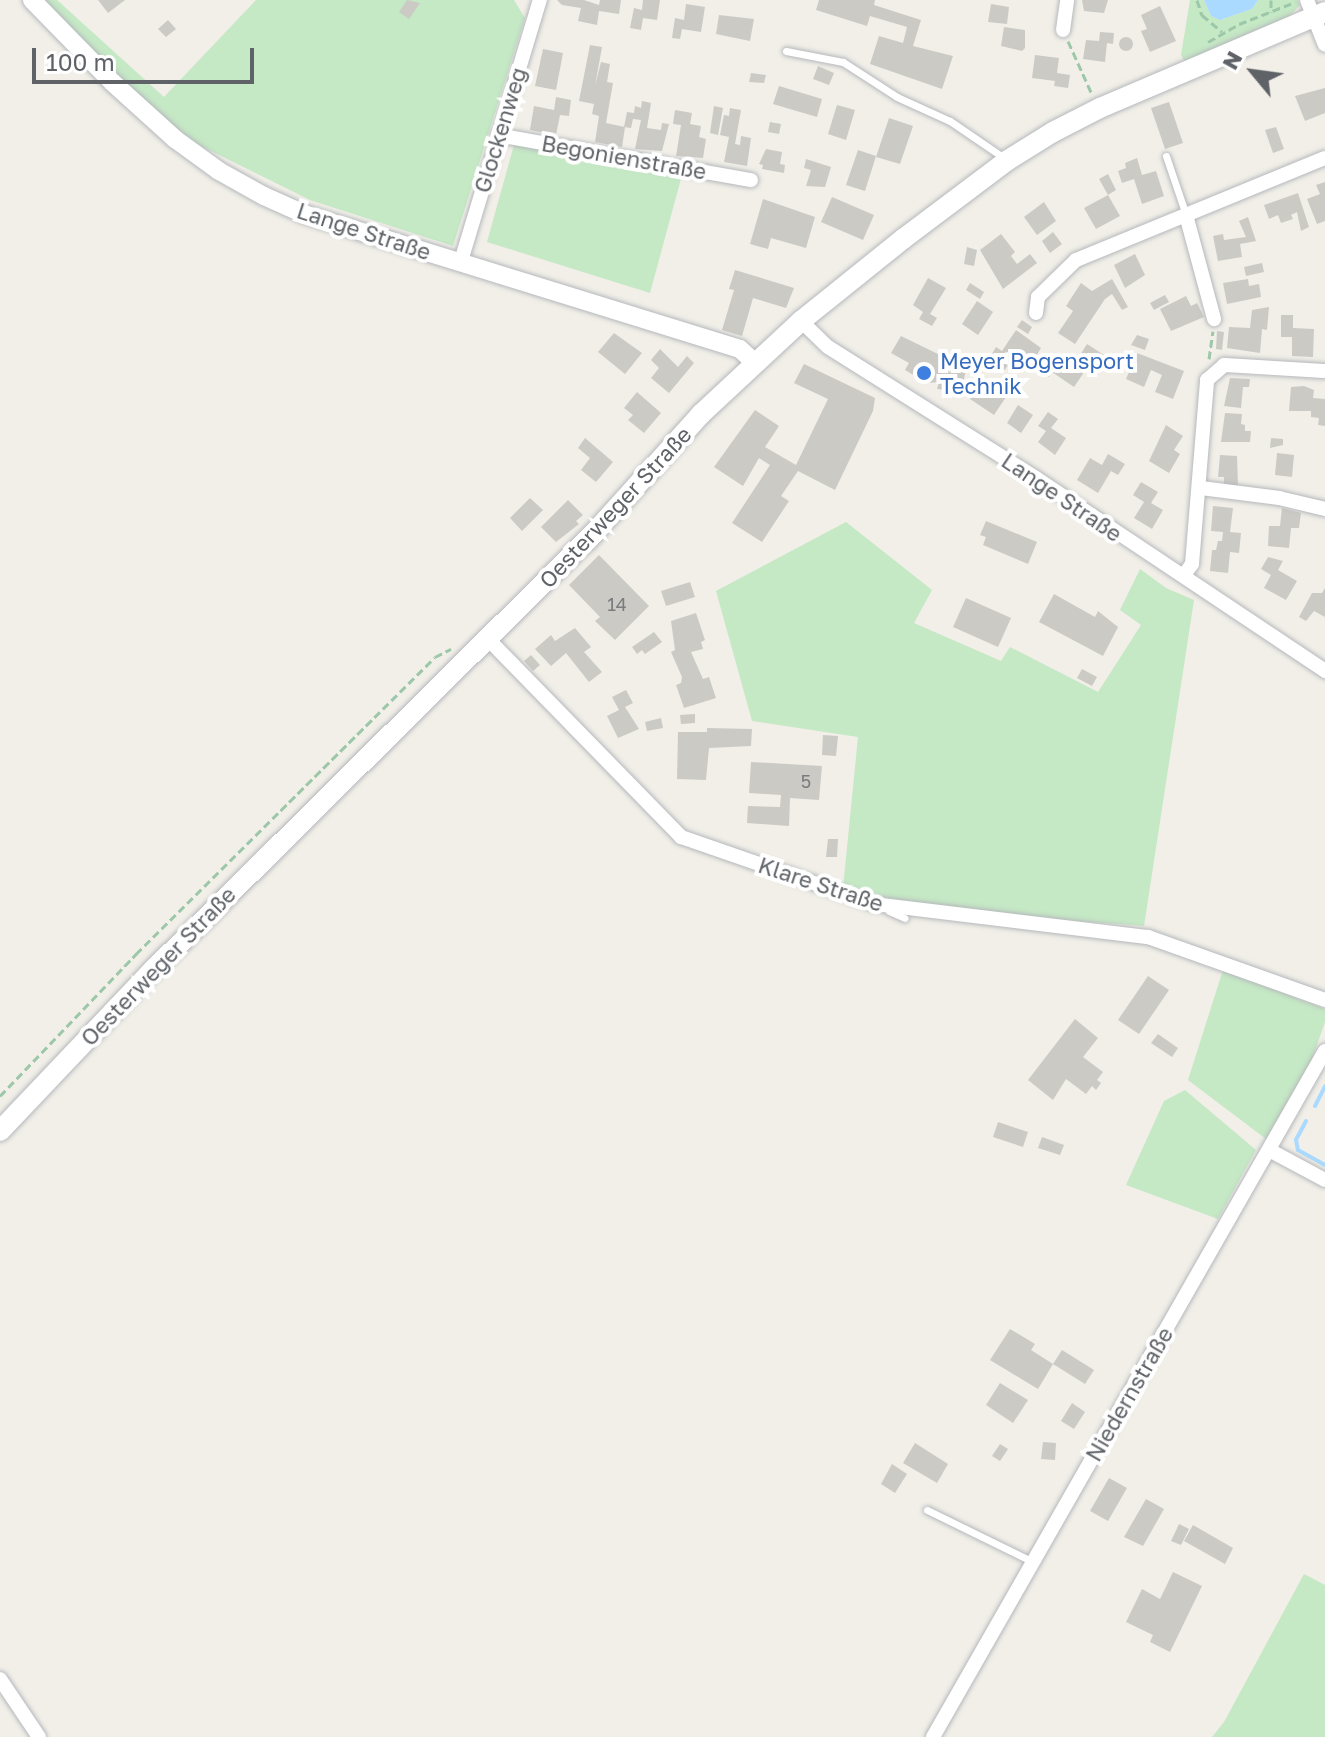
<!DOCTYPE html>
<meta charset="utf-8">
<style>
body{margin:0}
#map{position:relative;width:1325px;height:1737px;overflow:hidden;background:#f1efe8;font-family:"Golos Text",sans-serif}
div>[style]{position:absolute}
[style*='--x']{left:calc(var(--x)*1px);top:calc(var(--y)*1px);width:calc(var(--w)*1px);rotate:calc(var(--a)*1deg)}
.green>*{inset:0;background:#c5e8c5}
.water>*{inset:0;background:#aadaff}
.stream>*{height:4px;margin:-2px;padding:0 2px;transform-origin:2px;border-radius:2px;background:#aadaff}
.building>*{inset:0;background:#cccac5}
.round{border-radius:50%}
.path>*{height:3px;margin-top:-1.5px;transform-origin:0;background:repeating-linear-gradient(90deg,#9cc7a9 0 8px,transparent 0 12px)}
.roads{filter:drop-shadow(0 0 2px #b5b8bc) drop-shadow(0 0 2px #b5b8bc)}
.service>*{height:7px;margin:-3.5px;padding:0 3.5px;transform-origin:3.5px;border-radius:3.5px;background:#fff}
.minor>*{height:14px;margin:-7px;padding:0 7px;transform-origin:7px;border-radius:7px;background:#fff}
.tertiary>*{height:18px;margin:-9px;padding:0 9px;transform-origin:9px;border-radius:9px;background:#fff}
.secondary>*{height:20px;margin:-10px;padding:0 10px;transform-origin:10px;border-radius:10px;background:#fff}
.dots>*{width:22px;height:22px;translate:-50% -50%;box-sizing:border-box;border:4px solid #fff;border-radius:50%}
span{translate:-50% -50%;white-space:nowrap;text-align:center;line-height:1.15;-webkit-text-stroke:8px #fff;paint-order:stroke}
.number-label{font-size:18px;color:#7a7d7f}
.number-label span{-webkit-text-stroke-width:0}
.street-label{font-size:22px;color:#5f6368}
.shop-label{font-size:22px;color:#366cbe}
.left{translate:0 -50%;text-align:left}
.north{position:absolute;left:1213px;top:32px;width:80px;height:80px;-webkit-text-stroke:6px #fff;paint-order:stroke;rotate:299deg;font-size:22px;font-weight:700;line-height:32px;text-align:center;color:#5f6368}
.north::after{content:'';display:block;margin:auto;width:28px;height:36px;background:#5f6368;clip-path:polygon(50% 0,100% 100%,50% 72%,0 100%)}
.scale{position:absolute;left:32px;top:48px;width:222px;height:36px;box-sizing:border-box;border:4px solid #5f6368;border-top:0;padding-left:10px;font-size:24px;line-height:28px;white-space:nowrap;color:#5f6368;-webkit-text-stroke:6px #fff;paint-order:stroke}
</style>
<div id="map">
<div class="green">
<i style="clip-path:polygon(40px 0,57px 0,164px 97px,256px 0,514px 0,525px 18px,453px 246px,310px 200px,183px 137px,152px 112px)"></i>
<i style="clip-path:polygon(1190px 0,1204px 0,1211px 16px,1220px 20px,1252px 9px,1258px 0,1298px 0,1300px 5px,1287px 19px,1185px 62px,1181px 55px)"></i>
<i style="clip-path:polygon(514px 145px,682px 175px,650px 293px,487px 242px)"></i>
<i style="clip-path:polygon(846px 522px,932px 590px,914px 623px,1001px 661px,1010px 647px,1098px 692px,1141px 625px,1120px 610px,1140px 569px,1166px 588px,1194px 600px,1144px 926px,1010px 916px,875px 899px,843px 888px,858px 737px,752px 721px,716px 591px)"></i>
<i style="clip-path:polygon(1223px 970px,1325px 1009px,1325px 1022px,1312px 1059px,1266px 1139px,1188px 1080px)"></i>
<i style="clip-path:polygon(1185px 1090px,1256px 1150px,1218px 1219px,1126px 1185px,1164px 1101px)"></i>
<i style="clip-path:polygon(1304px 1574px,1325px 1585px,1325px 1737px,1212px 1737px,1224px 1722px)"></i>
</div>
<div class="water">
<i style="clip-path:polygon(1204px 0,1258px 0,1252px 9px,1220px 20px,1211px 16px)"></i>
</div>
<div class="stream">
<i style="--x:1315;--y:1106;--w:22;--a:-63"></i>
<i style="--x:1306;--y:1121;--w:21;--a:118"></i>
<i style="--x:1296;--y:1140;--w:10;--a:79"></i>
<i style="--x:1298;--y:1150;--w:31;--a:29"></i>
</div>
<div class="building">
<i style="clip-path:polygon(98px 0,125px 0,108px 13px)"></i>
<i style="clip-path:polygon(407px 0,420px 3px,409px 19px,399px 12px)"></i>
<i style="clip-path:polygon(557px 0,584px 0,599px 5px,600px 0,621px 0,619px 14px,599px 11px,597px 25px,578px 21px,581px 8px,562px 5px)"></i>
<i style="clip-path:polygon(643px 0,660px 0,657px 20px,643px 18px,641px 30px,630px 28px,634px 8px,642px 10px)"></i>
<i style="clip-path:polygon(819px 0,875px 0,874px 5px,921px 20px,913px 46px,953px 56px,942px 89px,870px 64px,879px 36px,903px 43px,907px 27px,870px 16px,867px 26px,816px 10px)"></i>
<i style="clip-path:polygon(1082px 0,1108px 0,1104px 13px,1084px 11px)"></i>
<i style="clip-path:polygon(686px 4px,705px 7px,701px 32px,682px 29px,680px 39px,672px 38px,675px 18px,684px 20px)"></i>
<i style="clip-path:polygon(991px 4px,1009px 7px,1007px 24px,988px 22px)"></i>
<i style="clip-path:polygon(1160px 6px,1176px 41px,1150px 52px,1141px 31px,1147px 29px,1141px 15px)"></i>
<i style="clip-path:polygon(719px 15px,754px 19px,750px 41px,716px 34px)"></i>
<i style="clip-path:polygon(168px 20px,176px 29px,166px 37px,158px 29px)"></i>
<i style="clip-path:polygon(1004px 27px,1025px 30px,1025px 48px,1022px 51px,1001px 46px)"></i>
<i style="clip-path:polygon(1100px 32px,1114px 33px,1113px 44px,1107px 43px,1105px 62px,1083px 59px,1086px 40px,1099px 41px)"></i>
<i class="round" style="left:1119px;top:37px;width:14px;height:14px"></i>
<i style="clip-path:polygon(590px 45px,602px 47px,595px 86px,601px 62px,610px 64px,607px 82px,613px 83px,606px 123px,625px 127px,622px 147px,595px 142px,599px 116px,592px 114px,594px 104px,579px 101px)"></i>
<i style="clip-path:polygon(543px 49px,563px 53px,556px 90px,535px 86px)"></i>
<i style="clip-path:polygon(1035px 55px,1059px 58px,1057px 73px,1070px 75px,1068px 88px,1054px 86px,1055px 81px,1032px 78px)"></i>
<i style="clip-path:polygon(818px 66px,834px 73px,829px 85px,813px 79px)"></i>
<i style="clip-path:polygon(751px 73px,766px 75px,764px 83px,749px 82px)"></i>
<i style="clip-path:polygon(779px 86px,822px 99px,817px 117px,773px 104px)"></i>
<i style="clip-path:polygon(1325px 88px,1325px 113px,1305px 121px,1295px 96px)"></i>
<i style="clip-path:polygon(556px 97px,571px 100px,569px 116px,560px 115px,556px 135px,530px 130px,534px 106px,554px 110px)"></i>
<i style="clip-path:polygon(642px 101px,651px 103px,647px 128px,661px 130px,662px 123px,669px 124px,662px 151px,635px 149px,641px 120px,633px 119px,631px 128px,624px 127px,627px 112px,634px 113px,635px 106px,641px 108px)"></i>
<i style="clip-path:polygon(1169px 102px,1183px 143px,1165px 149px,1151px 108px)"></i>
<i style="clip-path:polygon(837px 105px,855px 110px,846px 140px,828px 134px)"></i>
<i style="clip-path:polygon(714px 106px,723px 108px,718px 135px,710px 133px)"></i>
<i style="clip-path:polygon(730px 108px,741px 110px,735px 144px,740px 145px,741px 136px,751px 138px,747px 166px,724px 162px,729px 137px,720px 135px,724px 115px,729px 116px)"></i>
<i style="clip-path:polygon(675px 110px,692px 113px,690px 124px,701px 126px,699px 137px,706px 139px,703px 158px,676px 156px,681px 125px,673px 124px)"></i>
<i style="clip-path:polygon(889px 118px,913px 126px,900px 164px,876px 157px)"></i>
<i style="clip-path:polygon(770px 122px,781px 124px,779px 134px,768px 132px)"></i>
<i style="clip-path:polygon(1276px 127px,1284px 149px,1273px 153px,1265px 130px)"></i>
<i style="clip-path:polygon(766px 149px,782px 152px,780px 164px,785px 165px,784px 173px,762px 169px,763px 165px,759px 164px)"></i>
<i style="clip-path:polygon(858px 150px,876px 156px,865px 191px,846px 185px)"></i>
<i style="clip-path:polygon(1137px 158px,1142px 175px,1156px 171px,1164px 196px,1142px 204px,1134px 179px,1122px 183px,1118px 171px,1126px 168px,1125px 163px)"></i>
<i style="clip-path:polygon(806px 159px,831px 167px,825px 187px,806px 186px,811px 170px,804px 168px)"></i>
<i style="clip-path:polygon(1108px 174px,1116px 190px,1108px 195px,1099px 179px)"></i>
<i style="clip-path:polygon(1325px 182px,1325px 221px,1317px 224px,1307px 199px,1320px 194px,1316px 185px)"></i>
<i style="clip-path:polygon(1298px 193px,1309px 227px,1301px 231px,1297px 212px,1291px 215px,1293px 219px,1281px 223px,1278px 215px,1269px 219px,1264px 205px)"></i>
<i style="clip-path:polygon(1108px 195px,1120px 216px,1096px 229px,1084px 208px)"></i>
<i style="clip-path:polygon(832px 197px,874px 215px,863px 240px,821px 222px)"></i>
<i style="clip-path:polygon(763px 199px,815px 217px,806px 248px,771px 238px,768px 249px,750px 244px)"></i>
<i style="clip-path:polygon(1044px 202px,1056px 221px,1037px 235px,1024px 217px)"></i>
<i style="clip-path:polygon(1248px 217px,1256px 241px,1240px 244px,1242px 257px,1218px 261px,1213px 236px,1223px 234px,1224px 240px,1246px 237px,1239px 221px)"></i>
<i style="clip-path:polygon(1053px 232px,1062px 244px,1050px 253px,1042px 241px)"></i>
<i style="clip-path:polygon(1001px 234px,1015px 252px,1011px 256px,1017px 264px,1030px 254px,1037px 263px,1003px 289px,980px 250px)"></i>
<i style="clip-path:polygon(967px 247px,977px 250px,974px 266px,964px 264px)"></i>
<i style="clip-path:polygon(1135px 254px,1145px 275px,1125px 288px,1114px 265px)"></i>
<i style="clip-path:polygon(1262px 263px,1264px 272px,1246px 276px,1244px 267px)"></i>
<i style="clip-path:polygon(735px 270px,794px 288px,786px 308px,753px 298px,742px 336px,722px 330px,734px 290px,729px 289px)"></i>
<i style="clip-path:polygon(928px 278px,946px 288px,930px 314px,937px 318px,932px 326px,919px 319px,923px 312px,913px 305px)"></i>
<i style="clip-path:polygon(1112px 279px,1128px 307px,1122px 310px,1112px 294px,1105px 299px,1075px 344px,1058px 333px,1073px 311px,1066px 306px,1081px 283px,1092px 291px)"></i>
<i style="clip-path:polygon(1248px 279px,1249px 286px,1259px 284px,1261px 297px,1227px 304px,1223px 283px)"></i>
<i style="clip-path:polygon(970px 283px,984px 292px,980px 299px,966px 290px)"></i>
<i style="clip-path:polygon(1165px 295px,1169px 302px,1154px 310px,1150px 303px)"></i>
<i style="clip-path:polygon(1186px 296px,1191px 306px,1197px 303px,1204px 317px,1171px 331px,1160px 309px)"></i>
<i style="clip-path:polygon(977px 301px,993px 312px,978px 335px,962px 324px)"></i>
<i style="clip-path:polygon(1269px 307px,1267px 330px,1262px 329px,1260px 353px,1227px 348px,1229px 327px,1250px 328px,1252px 310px)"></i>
<i style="clip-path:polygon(1281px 315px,1293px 315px,1293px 328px,1314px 329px,1313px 357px,1292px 356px,1292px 337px,1281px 337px)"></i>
<i style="clip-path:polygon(1022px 320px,1032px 327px,1028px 334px,1017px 327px)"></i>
<i style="clip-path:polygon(1016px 330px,1041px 348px,1035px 358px,1028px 353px,1019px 367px,1010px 361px,1005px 370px,989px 359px,996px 347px,1002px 351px)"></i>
<i style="clip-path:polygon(1217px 331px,1224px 332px,1222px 350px,1216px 349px)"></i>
<i style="clip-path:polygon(614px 333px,642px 353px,625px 374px,598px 352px)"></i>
<i style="clip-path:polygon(1137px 335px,1149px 339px,1145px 350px,1131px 345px)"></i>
<i style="clip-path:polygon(901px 336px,942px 356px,939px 362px,942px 366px,950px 367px,951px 362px,967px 366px,962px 387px,947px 383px,946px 390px,937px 389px,939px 382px,927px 383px,905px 370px,909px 363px,891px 353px)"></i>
<i style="clip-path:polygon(1087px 344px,1104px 355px,1096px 366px,1080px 355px)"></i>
<i style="clip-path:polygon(660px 349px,678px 367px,687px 356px,694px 363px,669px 393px,651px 378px,659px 368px,651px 360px)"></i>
<i style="clip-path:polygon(1063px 353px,1087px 368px,1074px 387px,1052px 372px,1049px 377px,1036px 369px,1044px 356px,1056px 363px)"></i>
<i style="clip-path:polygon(1137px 353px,1184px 371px,1173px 399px,1155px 392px,1162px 375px,1151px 370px,1144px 387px,1126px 379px)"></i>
<i style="clip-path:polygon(804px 364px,875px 398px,873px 411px,835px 490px,798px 471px,781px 496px,789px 501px,762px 542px,732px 523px,770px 465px,759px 458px,743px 486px,714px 467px,755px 410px,779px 426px,765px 447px,796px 465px,828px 399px,794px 383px)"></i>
<i style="clip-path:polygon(1230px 378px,1250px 379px,1249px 387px,1243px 387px,1241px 408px,1224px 406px)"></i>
<i style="clip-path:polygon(981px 382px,1006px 397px,994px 415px,970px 399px)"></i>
<i style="clip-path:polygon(1304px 386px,1314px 390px,1313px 398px,1325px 399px,1325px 426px,1318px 425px,1319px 418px,1311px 417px,1311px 411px,1289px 411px,1291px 387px)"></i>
<i style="clip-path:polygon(637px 392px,661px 413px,644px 433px,628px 420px,633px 415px,624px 408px)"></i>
<i style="clip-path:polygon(1018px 405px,1033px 415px,1021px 433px,1007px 423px)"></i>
<i style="clip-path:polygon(1048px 412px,1058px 419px,1051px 428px,1066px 438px,1055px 455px,1038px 442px,1046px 431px,1038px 426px)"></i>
<i style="clip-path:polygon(1225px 413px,1242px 414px,1241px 424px,1245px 425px,1245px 431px,1251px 431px,1250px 442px,1221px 442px)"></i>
<i style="clip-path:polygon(1166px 425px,1183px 436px,1174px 450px,1180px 454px,1169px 473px,1149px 461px)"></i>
<i style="clip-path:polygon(585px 438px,613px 462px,596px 482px,581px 470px,590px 458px,578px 448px)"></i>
<i style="clip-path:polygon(1271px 438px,1283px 439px,1283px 445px,1270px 448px)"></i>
<i style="clip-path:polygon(1277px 453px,1294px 455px,1292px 477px,1275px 475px)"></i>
<i style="clip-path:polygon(1108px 454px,1125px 464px,1118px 475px,1111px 471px,1098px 493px,1077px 480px,1090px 458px,1102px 465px)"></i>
<i style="clip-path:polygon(1220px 455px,1237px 456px,1238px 486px,1224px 484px,1224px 477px,1218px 477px)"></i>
<i style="clip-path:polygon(1141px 482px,1158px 492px,1151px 503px,1163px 510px,1152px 529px,1134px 518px,1144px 502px,1133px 495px)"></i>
<i style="clip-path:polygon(530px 498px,543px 510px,522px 531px,510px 518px)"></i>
<i style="clip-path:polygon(568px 500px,583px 515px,576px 521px,579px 524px,556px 542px,541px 527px)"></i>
<i style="clip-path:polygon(1213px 506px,1233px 508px,1230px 532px,1241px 533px,1239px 553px,1230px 552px,1228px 573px,1210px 571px,1212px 550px,1216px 550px,1218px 541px,1222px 541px,1223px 532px,1211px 531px)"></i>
<i style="clip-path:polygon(1282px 508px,1301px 513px,1299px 528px,1291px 528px,1289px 548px,1268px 546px,1269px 526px,1280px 526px)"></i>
<i style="clip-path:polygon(986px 521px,1037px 542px,1028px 564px,983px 545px,986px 537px,980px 535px)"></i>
<i style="clip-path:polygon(599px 555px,649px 606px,615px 640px,595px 621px,600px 617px,569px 585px)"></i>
<i style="clip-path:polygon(1268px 557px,1283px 561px,1278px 570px,1297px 581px,1286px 600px,1264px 588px,1271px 575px,1261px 569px)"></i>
<i style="clip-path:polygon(690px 582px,695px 597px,666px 606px,661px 591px)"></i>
<i style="clip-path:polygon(1325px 588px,1325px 617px,1314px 611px,1306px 621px,1299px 617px,1312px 593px,1322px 593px)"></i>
<i style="clip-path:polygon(1054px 594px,1095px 617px,1098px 611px,1118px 627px,1103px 656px,1039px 622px)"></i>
<i style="clip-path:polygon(966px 598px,1011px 618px,998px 647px,953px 627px)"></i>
<i style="clip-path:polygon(696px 613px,705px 640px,701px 642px,703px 649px,691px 652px,703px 679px,709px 677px,716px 698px,684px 708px,676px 685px,681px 683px,682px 677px,671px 652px,675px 650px,671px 621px)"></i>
<i style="clip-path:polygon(575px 628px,591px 647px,584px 652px,602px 672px,589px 682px,566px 653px,551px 666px,535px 649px,551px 635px,555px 641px)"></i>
<i style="clip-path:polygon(654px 632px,662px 642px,645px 654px,642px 650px,637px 654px,632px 647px)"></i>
<i style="clip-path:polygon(531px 655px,540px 665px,533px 671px,524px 661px)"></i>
<i style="clip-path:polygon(1082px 669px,1097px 677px,1092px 686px,1077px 678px)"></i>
<i style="clip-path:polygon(626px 690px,633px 703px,625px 707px,639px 729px,618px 738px,607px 716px,619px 710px,612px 697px)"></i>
<i style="clip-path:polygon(695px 714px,695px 723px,681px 724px,680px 715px)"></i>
<i style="clip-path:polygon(661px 718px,663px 728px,647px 731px,645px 722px)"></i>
<i style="clip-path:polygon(707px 728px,752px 729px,751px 746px,709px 748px,706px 780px,677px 779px,678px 732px,707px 732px)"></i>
<i style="clip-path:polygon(823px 735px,838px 736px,836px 756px,822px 755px)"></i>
<i style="clip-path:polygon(751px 762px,822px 766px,819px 800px,790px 798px,789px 826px,747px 823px,748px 806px,780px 807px,781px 795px,749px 793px)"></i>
<i style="clip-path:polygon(828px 839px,838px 839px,837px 857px,826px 857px)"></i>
<i style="clip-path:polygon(1148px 976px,1169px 990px,1139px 1034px,1118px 1020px)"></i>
<i style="clip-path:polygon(1075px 1019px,1098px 1038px,1083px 1057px,1103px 1072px,1097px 1080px,1101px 1083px,1096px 1090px,1092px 1086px,1086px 1094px,1066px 1079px,1053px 1100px,1028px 1080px)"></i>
<i style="clip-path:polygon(1158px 1034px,1178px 1048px,1172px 1057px,1151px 1043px)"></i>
<i style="clip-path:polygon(998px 1122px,1028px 1132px,1023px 1147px,993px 1137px)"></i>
<i style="clip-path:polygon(1042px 1137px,1064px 1145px,1060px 1155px,1038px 1148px)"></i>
<i style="clip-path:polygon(1010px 1329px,1035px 1344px,1031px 1350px,1053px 1364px,1062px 1350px,1094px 1370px,1085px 1384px,1053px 1364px,1038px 1389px,990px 1360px)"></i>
<i style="clip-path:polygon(1000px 1383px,1028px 1400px,1013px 1423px,986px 1405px)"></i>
<i style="clip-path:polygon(1072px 1403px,1085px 1412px,1074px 1429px,1061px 1421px)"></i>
<i style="clip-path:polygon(1043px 1442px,1056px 1443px,1055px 1460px,1041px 1459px)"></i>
<i style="clip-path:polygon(915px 1443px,948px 1464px,937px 1483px,903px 1463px)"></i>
<i style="clip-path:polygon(1000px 1444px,1008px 1449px,1000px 1461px,992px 1456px)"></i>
<i style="clip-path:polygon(892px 1464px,907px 1474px,895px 1493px,881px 1484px)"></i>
<i style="clip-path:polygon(1109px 1478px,1127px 1488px,1108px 1521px,1090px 1511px)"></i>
<i style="clip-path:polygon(1146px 1499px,1164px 1509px,1143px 1546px,1124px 1537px)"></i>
<i style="clip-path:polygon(1179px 1524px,1189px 1529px,1181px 1545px,1171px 1541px)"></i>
<i style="clip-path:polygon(1193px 1525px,1233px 1548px,1225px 1564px,1184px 1541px)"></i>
<i style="clip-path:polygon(1173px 1572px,1202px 1586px,1170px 1652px,1150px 1642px,1153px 1635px,1126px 1622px,1142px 1589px,1160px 1599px)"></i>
</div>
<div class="path">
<i style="--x:1197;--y:0;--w:16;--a:72"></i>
<i style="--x:1202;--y:15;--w:26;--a:40"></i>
<i style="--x:1271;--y:0;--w:12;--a:90"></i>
<i style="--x:1068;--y:41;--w:56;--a:65.7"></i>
<i style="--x:1208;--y:42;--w:36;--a:-30"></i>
<i style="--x:1239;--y:24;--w:60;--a:-21.4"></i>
<i style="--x:1209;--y:359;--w:28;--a:-82"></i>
<i style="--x:0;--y:1096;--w:197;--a:-46.2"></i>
<i style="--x:136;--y:954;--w:421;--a:-44.8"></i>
<i style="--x:435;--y:657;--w:18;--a:-27"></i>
</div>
<div class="roads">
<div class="service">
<i style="--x:786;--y:51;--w:58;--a:10.9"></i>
<i style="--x:843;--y:62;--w:64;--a:32.9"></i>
<i style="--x:897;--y:97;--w:58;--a:24.4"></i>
<i style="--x:950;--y:121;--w:65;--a:34.4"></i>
<i style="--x:1166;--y:156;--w:62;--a:71.3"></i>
<i style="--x:889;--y:911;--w:17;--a:24"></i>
<i style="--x:927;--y:1510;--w:118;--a:26.1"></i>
</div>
<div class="minor">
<i style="--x:1307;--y:0;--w:48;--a:68.2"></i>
<i style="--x:1063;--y:30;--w:30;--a:-82"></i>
<i style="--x:498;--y:135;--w:257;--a:10.1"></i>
<i style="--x:1186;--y:215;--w:108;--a:74.9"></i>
<i style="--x:461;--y:261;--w:273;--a:-73.2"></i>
<i style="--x:1036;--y:313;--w:16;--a:-83"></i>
<i style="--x:1038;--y:297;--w:53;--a:-44.2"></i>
<i style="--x:1076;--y:260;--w:269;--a:-22.3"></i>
<i style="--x:801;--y:321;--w:37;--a:44"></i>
<i style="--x:828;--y:347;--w:246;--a:32.2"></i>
<i style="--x:1036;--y:478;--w:348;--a:33.7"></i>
<i style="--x:1201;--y:488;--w:79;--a:7.3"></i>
<i style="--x:1279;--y:498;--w:47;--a:13.4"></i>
<i style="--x:1184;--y:575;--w:14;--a:-54"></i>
<i style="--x:1192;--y:564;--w:185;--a:-85.3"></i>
<i style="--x:1207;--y:380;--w:23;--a:-41"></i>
<i style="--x:1224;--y:365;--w:101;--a:3.4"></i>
<i style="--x:488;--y:639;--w:277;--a:45.7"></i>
<i style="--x:681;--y:837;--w:204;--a:19.1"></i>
<i style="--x:874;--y:904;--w:276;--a:6.9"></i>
<i style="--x:1148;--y:937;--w:188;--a:19.6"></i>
<i style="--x:1271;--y:1151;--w:61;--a:28.2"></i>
<i style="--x:0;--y:1679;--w:70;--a:56.1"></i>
<i style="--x:933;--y:1737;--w:790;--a:-60.26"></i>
</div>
<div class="tertiary">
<i style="--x:32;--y:0;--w:115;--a:45.7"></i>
<i style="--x:112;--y:82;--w:85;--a:42.1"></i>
<i style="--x:175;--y:139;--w:54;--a:36"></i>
<i style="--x:219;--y:171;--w:51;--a:29.1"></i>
<i style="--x:264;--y:196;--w:44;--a:24.2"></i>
<i style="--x:304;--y:214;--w:456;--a:17.2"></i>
<i style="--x:740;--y:349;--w:18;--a:43"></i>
</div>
<div class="secondary">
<i style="--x:0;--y:1131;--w:221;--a:-46.5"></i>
<i style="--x:152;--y:971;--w:622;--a:-44.74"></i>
<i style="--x:594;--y:533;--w:160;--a:-48"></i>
<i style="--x:701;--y:414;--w:137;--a:-42.9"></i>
<i style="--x:801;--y:321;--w:131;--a:-38.8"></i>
<i style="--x:903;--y:239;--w:131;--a:-37"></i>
<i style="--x:1008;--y:160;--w:53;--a:-31.9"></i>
<i style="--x:1053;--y:132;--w:53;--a:-27.1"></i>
<i style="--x:1100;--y:108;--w:245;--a:-23.1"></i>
</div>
</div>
<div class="dots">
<i style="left:924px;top:373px;background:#3f7fe0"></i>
</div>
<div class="number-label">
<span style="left:617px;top:604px">14</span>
<span style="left:806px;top:781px">5</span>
</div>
<div class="street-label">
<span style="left:500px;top:130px;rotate:-73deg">Glockenweg</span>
<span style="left:624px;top:157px;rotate:10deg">Begonienstraße</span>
<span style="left:364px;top:231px;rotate:18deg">Lange Straße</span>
<span style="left:1062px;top:497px;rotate:34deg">Lange Straße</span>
<span style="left:615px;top:507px;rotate:-47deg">Oesterweger Straße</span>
<span style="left:821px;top:884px;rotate:18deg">Klare Straße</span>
<span style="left:158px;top:966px;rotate:-46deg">Oesterweger Straße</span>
<span style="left:1129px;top:1394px;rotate:-60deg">Niedernstraße</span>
</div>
<div class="shop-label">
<span class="left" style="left:940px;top:373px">Meyer Bogensport<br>Technik</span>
</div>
<div class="north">N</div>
<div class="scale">100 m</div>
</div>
